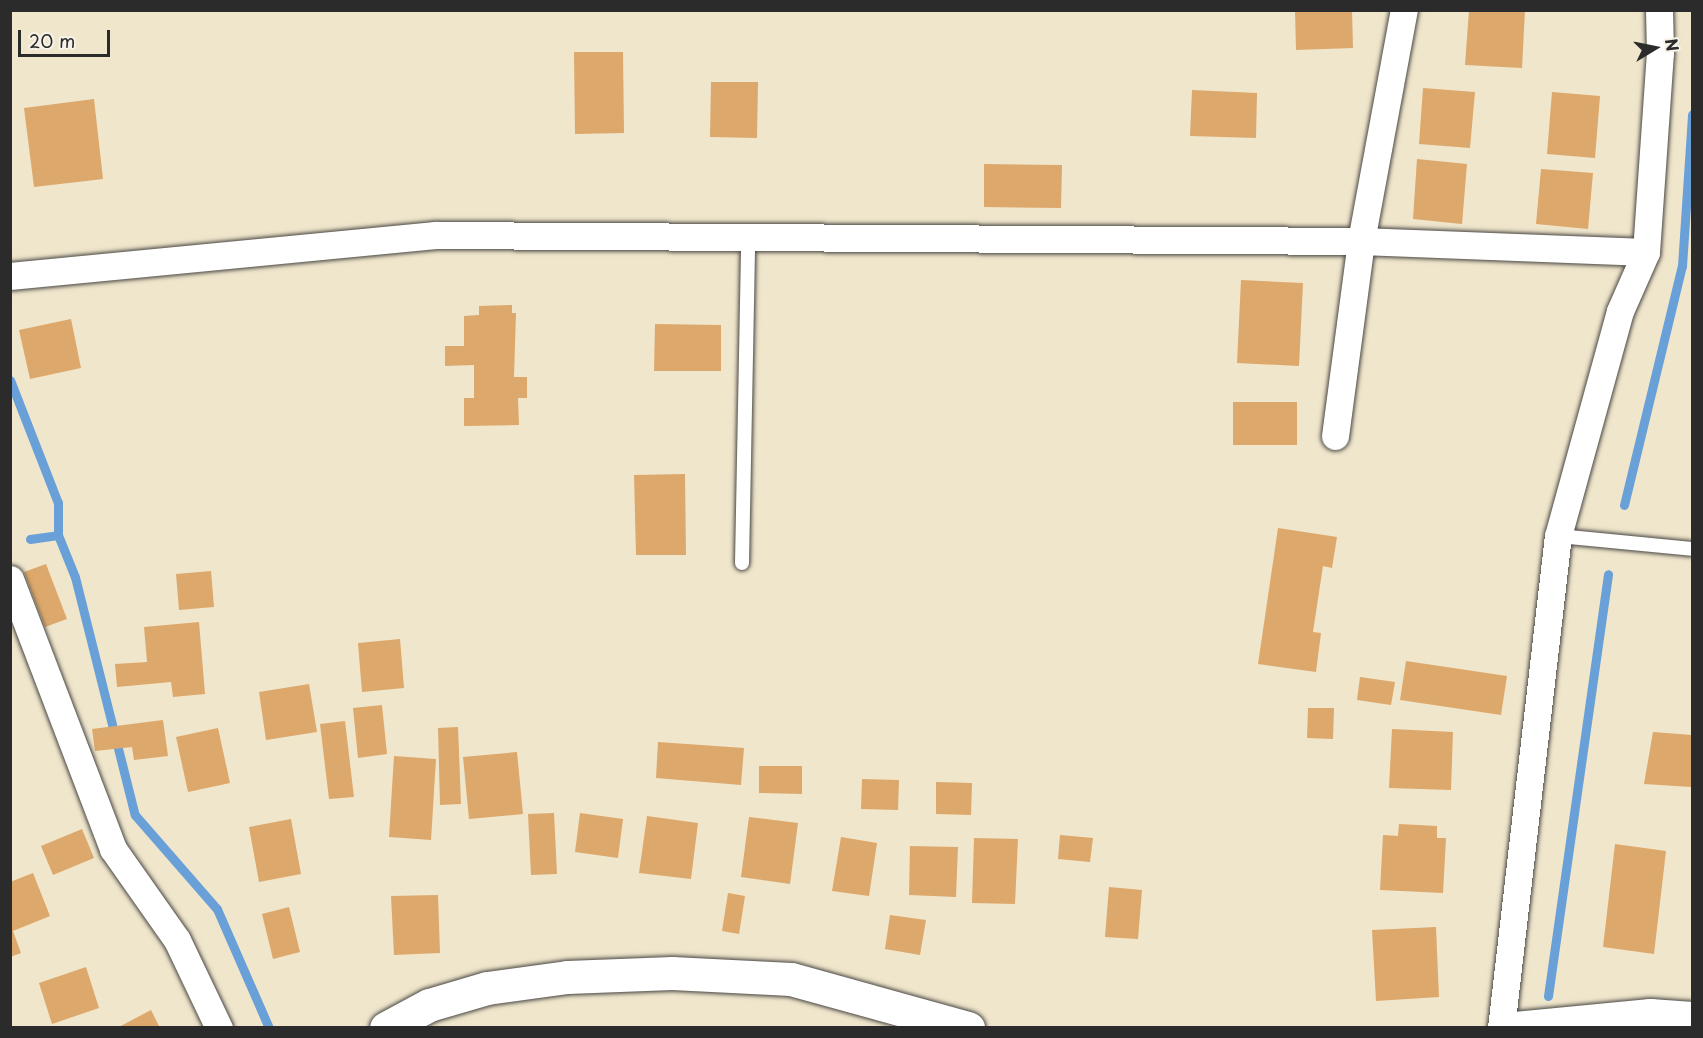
<!DOCTYPE html>
<style>
body{margin:0}
#map{position:relative;width:1703px;height:1038px;overflow:hidden;background:#f0e6cc;font-family:"Playpen Sans",sans-serif}
div>[style]{position:absolute}
[style*='--x']{left:calc(var(--x)*1px);top:calc(var(--y)*1px);width:calc(var(--w)*1px);rotate:calc(var(--a)*1deg)}
.stream>*{height:9px;margin:-4.5px;padding:0 4.5px;transform-origin:4.5px;border-radius:4.5px;background:#69a0d7}
.building>*{inset:0;background:#dda86b}
.roads{filter:drop-shadow(0 0 2px #494743) drop-shadow(0 0 2px #494743)}
.service>*{height:14px;margin:-7px;padding:0 7px;transform-origin:7px;border-radius:7px;background:#fff}
.minor>*{height:27px;margin:-13.5px;padding:0 13.5px;transform-origin:13.5px;border-radius:13.5px;background:#fff}
.secondary>*{height:33px;margin:-16.5px;padding:0 16.5px;transform-origin:16.5px;border-radius:16.5px;background:#fff}
span{translate:-50% -50%;white-space:nowrap;text-align:center;line-height:1.15;-webkit-text-stroke:4.5px #f7f3e8;paint-order:stroke}
.frame{position:absolute;inset:0;border:12px solid #2b2b2b;pointer-events:none}
.north{position:absolute;left:1625px;top:18px;width:60px;height:60px;-webkit-text-stroke:4px #f7f3e8;paint-order:stroke;rotate:80deg;font-size:16px;font-weight:700;line-height:24px;text-align:center;color:#2b2b2b}
.north::after{content:'';display:block;margin:auto;width:21px;height:27px;background:#2b2b2b;clip-path:polygon(50% 0,100% 100%,50% 72%,0 100%)}
.scale{position:absolute;left:18px;top:30px;width:92px;height:27px;box-sizing:border-box;border:3px solid #2b2b2b;border-top:0;padding-left:8px;font-size:18px;line-height:21px;white-space:nowrap;color:#2b2b2b;-webkit-text-stroke:4px #f7f3e8;paint-order:stroke}
</style>
<div id="map">
<div class="stream">
<i style="--x:10;--y:380;--w:132;--a:68.7"></i>
<i style="--x:58;--y:503;--w:32;--a:90"></i>
<i style="--x:58;--y:535;--w:45;--a:68"></i>
<i style="--x:75;--y:577;--w:245;--a:75.9"></i>
<i style="--x:135;--y:815;--w:125;--a:48.9"></i>
<i style="--x:217;--y:909;--w:130;--a:66.4"></i>
<i style="--x:1624;--y:505;--w:246;--a:-76.4"></i>
<i style="--x:1682;--y:266;--w:152;--a:-86.2"></i>
<i style="--x:30;--y:539;--w:28;--a:-8"></i>
<i style="--x:1548;--y:996;--w:426;--a:-81.9"></i>
</div>
<div class="building">
<i style="clip-path:polygon(1295px 10px,1352px 10px,1353px 48px,1296px 50px)"></i>
<i style="clip-path:polygon(1469px 10px,1525px 10px,1522px 68px,1465px 65px)"></i>
<i style="clip-path:polygon(574px 52px,623px 52px,624px 133px,575px 134px)"></i>
<i style="clip-path:polygon(711px 82px,758px 82px,757px 138px,710px 137px)"></i>
<i style="clip-path:polygon(1423px 88px,1475px 92px,1470px 148px,1419px 144px)"></i>
<i style="clip-path:polygon(1192px 90px,1257px 93px,1256px 138px,1190px 136px)"></i>
<i style="clip-path:polygon(1552px 92px,1600px 96px,1595px 158px,1547px 154px)"></i>
<i style="clip-path:polygon(94px 99px,103px 179px,34px 187px,24px 108px)"></i>
<i style="clip-path:polygon(1417px 159px,1467px 164px,1462px 224px,1413px 219px)"></i>
<i style="clip-path:polygon(984px 164px,1062px 165px,1061px 208px,984px 207px)"></i>
<i style="clip-path:polygon(1541px 169px,1593px 173px,1588px 229px,1536px 224px)"></i>
<i style="clip-path:polygon(1241px 280px,1303px 283px,1299px 366px,1237px 363px)"></i>
<i style="clip-path:polygon(512px 305px,512px 313px,516px 313px,514px 377px,527px 377px,527px 398px,518px 398px,519px 425px,464px 426px,464px 398px,474px 398px,474px 365px,445px 366px,445px 346px,464px 346px,464px 316px,479px 315px,479px 306px)"></i>
<i style="clip-path:polygon(71px 319px,81px 368px,30px 379px,19px 330px)"></i>
<i style="clip-path:polygon(655px 324px,721px 325px,721px 371px,654px 371px)"></i>
<i style="clip-path:polygon(1233px 402px,1297px 402px,1297px 445px,1233px 445px)"></i>
<i style="clip-path:polygon(685px 474px,686px 555px,636px 555px,634px 475px)"></i>
<i style="clip-path:polygon(1278px 528px,1337px 537px,1332px 568px,1323px 566px,1313px 632px,1321px 633px,1316px 672px,1258px 664px)"></i>
<i style="clip-path:polygon(46px 564px,67px 619px,45px 627px,24px 572px)"></i>
<i style="clip-path:polygon(211px 571px,214px 607px,179px 610px,176px 574px)"></i>
<i style="clip-path:polygon(199px 622px,205px 694px,173px 697px,171px 682px,117px 687px,115px 664px,147px 662px,144px 627px)"></i>
<i style="clip-path:polygon(400px 639px,404px 688px,362px 692px,358px 643px)"></i>
<i style="clip-path:polygon(1406px 661px,1507px 676px,1501px 715px,1400px 700px)"></i>
<i style="clip-path:polygon(1360px 677px,1395px 682px,1391px 705px,1357px 700px)"></i>
<i style="clip-path:polygon(309px 684px,317px 732px,266px 740px,259px 692px)"></i>
<i style="clip-path:polygon(382px 705px,387px 754px,358px 758px,353px 708px)"></i>
<i style="clip-path:polygon(1308px 708px,1334px 708px,1333px 739px,1307px 738px)"></i>
<i style="clip-path:polygon(163px 720px,168px 756px,134px 760px,132px 747px,95px 751px,92px 729px)"></i>
<i style="clip-path:polygon(345px 721px,354px 797px,329px 799px,320px 724px)"></i>
<i style="clip-path:polygon(458px 727px,461px 804px,440px 805px,438px 728px)"></i>
<i style="clip-path:polygon(218px 728px,230px 783px,188px 792px,176px 737px)"></i>
<i style="clip-path:polygon(1392px 729px,1453px 732px,1451px 790px,1389px 788px)"></i>
<i style="clip-path:polygon(1653px 732px,1692px 735px,1691px 787px,1644px 784px)"></i>
<i style="clip-path:polygon(658px 742px,744px 748px,741px 785px,656px 778px)"></i>
<i style="clip-path:polygon(517px 752px,523px 814px,469px 819px,463px 757px)"></i>
<i style="clip-path:polygon(394px 756px,436px 759px,431px 840px,389px 837px)"></i>
<i style="clip-path:polygon(759px 766px,802px 766px,802px 794px,759px 793px)"></i>
<i style="clip-path:polygon(862px 779px,899px 780px,898px 810px,861px 809px)"></i>
<i style="clip-path:polygon(936px 782px,972px 783px,971px 815px,936px 814px)"></i>
<i style="clip-path:polygon(554px 813px,557px 874px,531px 875px,528px 814px)"></i>
<i style="clip-path:polygon(580px 813px,623px 819px,618px 858px,575px 852px)"></i>
<i style="clip-path:polygon(647px 816px,698px 823px,691px 879px,639px 873px)"></i>
<i style="clip-path:polygon(749px 817px,798px 823px,790px 884px,741px 877px)"></i>
<i style="clip-path:polygon(291px 819px,301px 874px,259px 882px,249px 827px)"></i>
<i style="clip-path:polygon(1399px 824px,1437px 826px,1437px 838px,1446px 838px,1443px 893px,1380px 890px,1383px 835px,1398px 836px)"></i>
<i style="clip-path:polygon(82px 829px,94px 858px,53px 875px,41px 846px)"></i>
<i style="clip-path:polygon(1060px 835px,1093px 838px,1090px 862px,1058px 859px)"></i>
<i style="clip-path:polygon(841px 837px,877px 843px,869px 896px,832px 891px)"></i>
<i style="clip-path:polygon(974px 838px,1018px 839px,1015px 904px,972px 903px)"></i>
<i style="clip-path:polygon(1615px 844px,1666px 851px,1654px 954px,1603px 947px)"></i>
<i style="clip-path:polygon(910px 846px,958px 847px,956px 897px,909px 895px)"></i>
<i style="clip-path:polygon(33px 873px,50px 916px,13px 931px,21px 953px,10px 957px,10px 882px)"></i>
<i style="clip-path:polygon(1109px 887px,1142px 890px,1138px 939px,1105px 937px)"></i>
<i style="clip-path:polygon(728px 893px,745px 896px,739px 934px,722px 931px)"></i>
<i style="clip-path:polygon(438px 895px,440px 953px,394px 955px,391px 896px)"></i>
<i style="clip-path:polygon(289px 907px,300px 952px,273px 959px,262px 914px)"></i>
<i style="clip-path:polygon(890px 915px,926px 920px,920px 955px,885px 949px)"></i>
<i style="clip-path:polygon(1436px 927px,1439px 997px,1376px 1001px,1372px 930px)"></i>
<i style="clip-path:polygon(86px 967px,99px 1008px,52px 1024px,39px 983px)"></i>
<i style="clip-path:polygon(151px 1010px,160px 1028px,117px 1028px)"></i>
</div>
<div class="roads">
<div class="service">
<i style="--x:1558;--y:536;--w:135;--a:5.5"></i>
<i style="--x:742;--y:563;--w:326;--a:-88.9"></i>
</div>
<div class="minor">
<i style="--x:10;--y:276;--w:427;--a:-5.5"></i>
<i style="--x:435;--y:235;--w:926;--a:0.37"></i>
<i style="--x:1361;--y:241;--w:285;--a:2.2"></i>
<i style="--x:1335;--y:436;--w:197;--a:-82.4"></i>
<i style="--x:1361;--y:241;--w:235;--a:-79.5"></i>
<i style="--x:10;--y:579;--w:289;--a:69.1"></i>
<i style="--x:113;--y:849;--w:111;--a:54.9"></i>
<i style="--x:177;--y:940;--w:98;--a:64.5"></i>
<i style="--x:1501;--y:1028;--w:495;--a:-83.4"></i>
<i style="--x:1558;--y:536;--w:233;--a:-74.6"></i>
<i style="--x:1620;--y:311;--w:64;--a:-66.2"></i>
<i style="--x:1646;--y:252;--w:199;--a:-86"></i>
<i style="--x:1660;--y:53;--w:43;--a:-91.3"></i>
</div>
<div class="secondary">
<i style="--x:386;--y:1028;--w:49;--a:-28.1"></i>
<i style="--x:429;--y:1005;--w:60;--a:-16.3"></i>
<i style="--x:487;--y:988;--w:81;--a:-7.8"></i>
<i style="--x:567;--y:977;--w:105;--a:-2.2"></i>
<i style="--x:672;--y:973;--w:119;--a:2.9"></i>
<i style="--x:791;--y:979;--w:184;--a:15.5"></i>
<i style="--x:1515;--y:1028;--w:136;--a:-5.5"></i>
<i style="--x:1650;--y:1015;--w:42;--a:4.1"></i>
</div>
</div>
<div class="frame"></div>
<div class="north">N</div>
<div class="scale">20 m</div>
</div>
